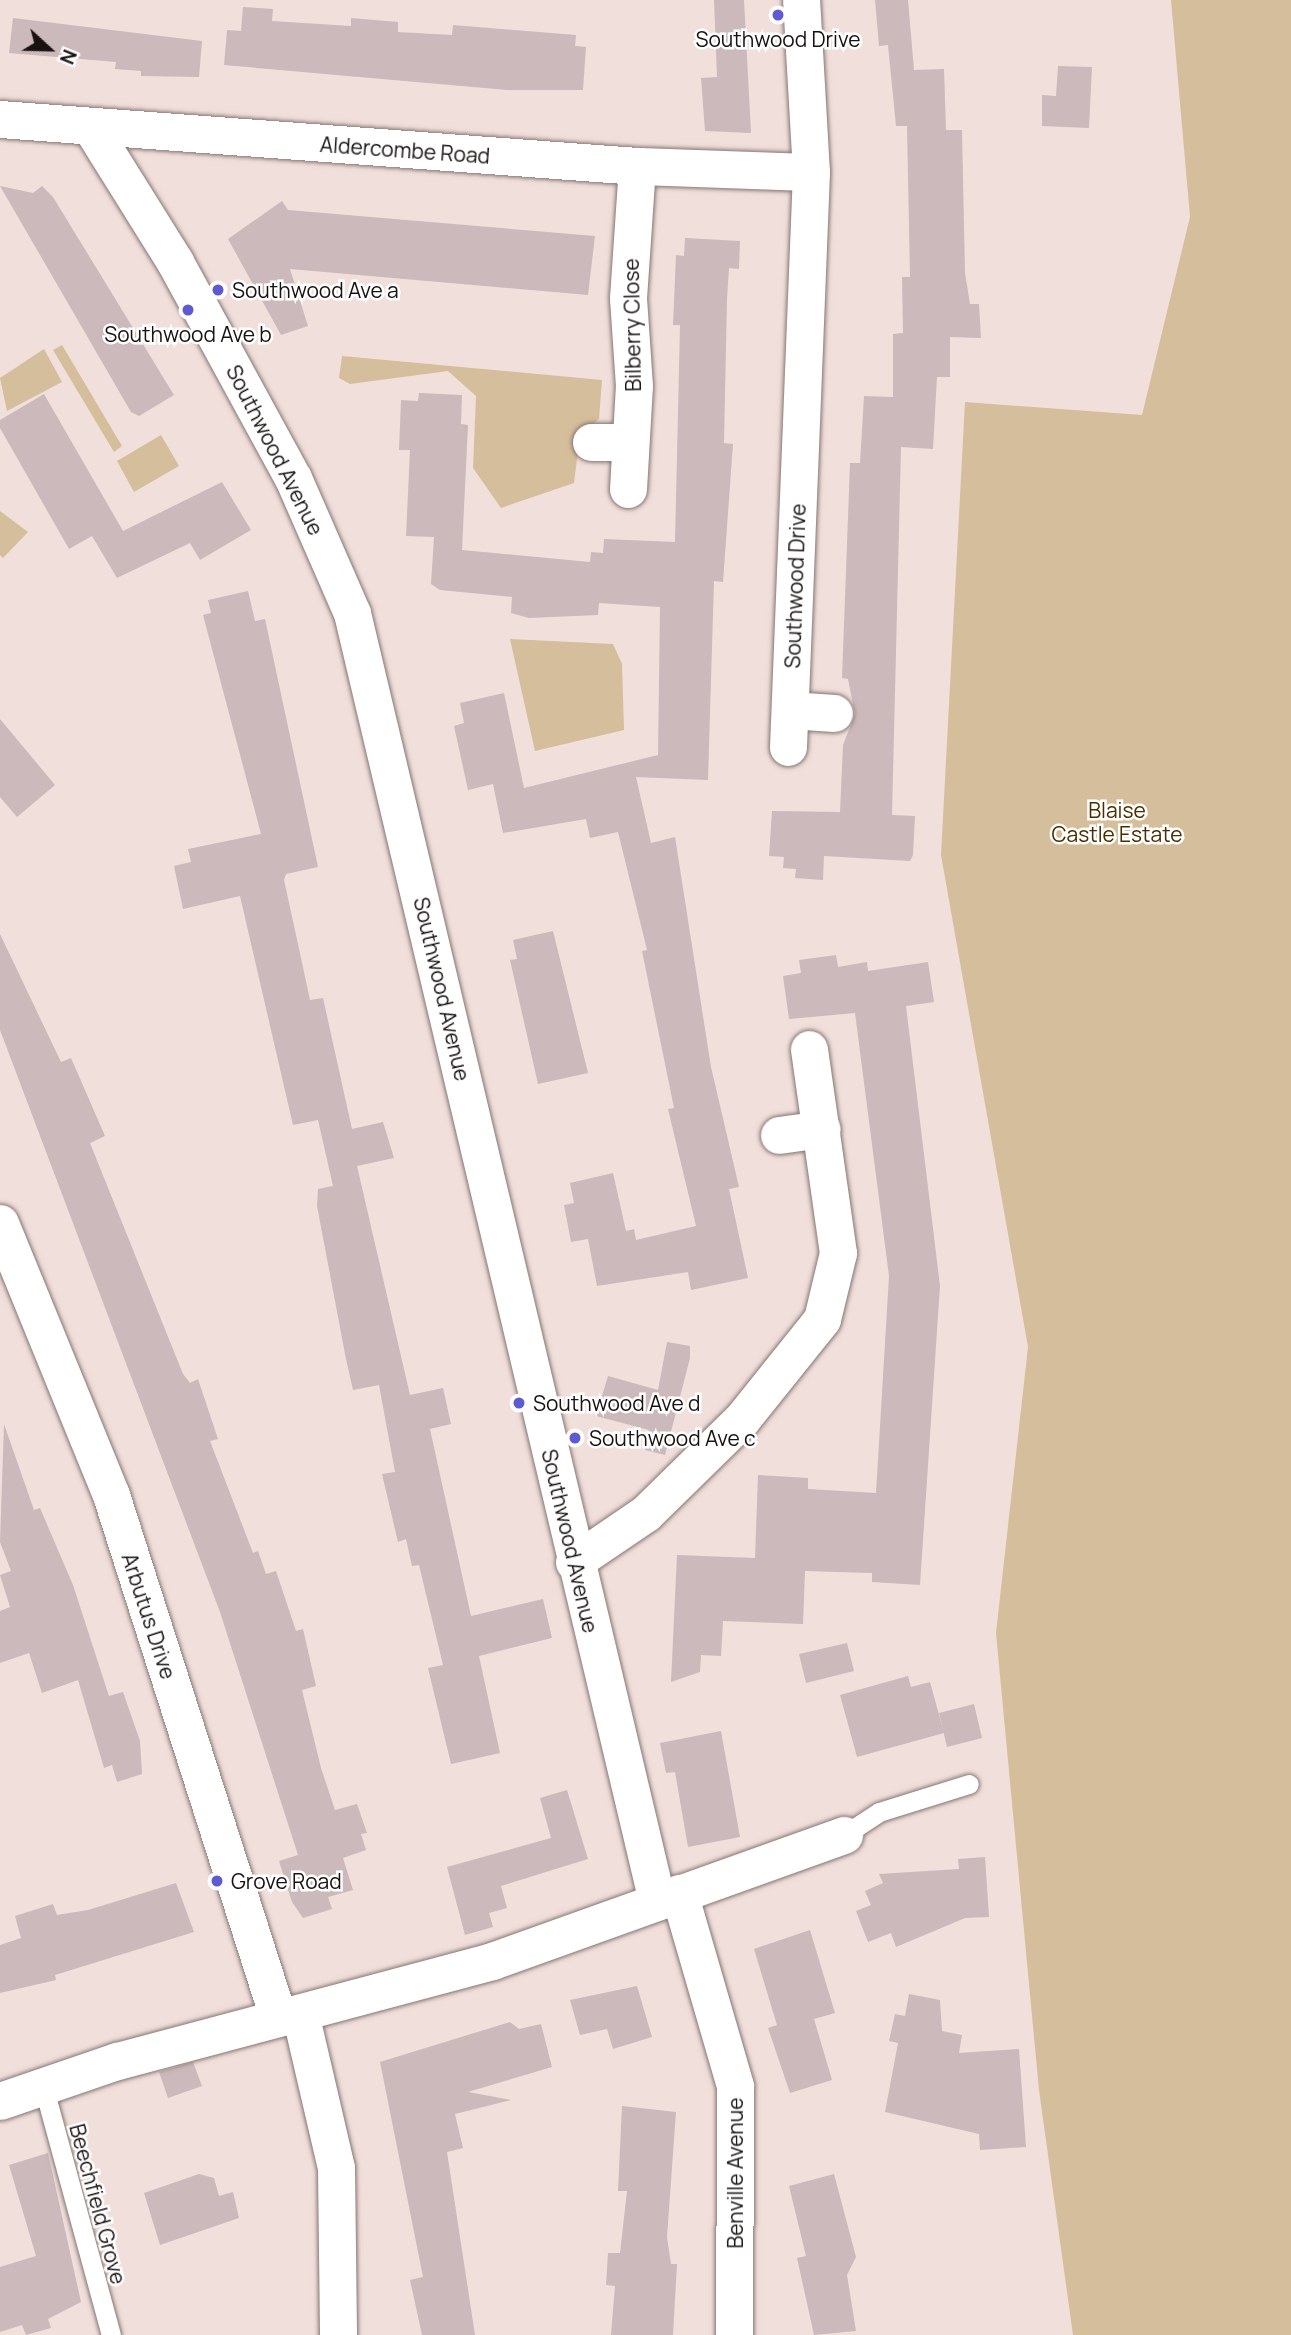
<!DOCTYPE html>
<style>
body{margin:0}
#map{position:relative;width:1291px;height:2335px;overflow:hidden;background:#f1dfdb;font-family:Manrope,sans-serif}
div>[style]{position:absolute}
[style*='--x']{left:calc(var(--x)*1px);top:calc(var(--y)*1px);width:calc(var(--w)*1px);rotate:calc(var(--a)*1deg)}
.green>*{inset:0;background:#d5be9b}
.building>*{inset:0;background:#cbb9bb}
.roads{filter:drop-shadow(0 0 2px #867672) drop-shadow(0 0 2px #867672)}
.lane>*{height:19px;margin:-9.5px;padding:0 9.5px;transform-origin:9.5px;border-radius:9.5px;background:#fff}
.street>*{height:37px;margin:-18.5px;padding:0 18.5px;transform-origin:18.5px;border-radius:18.5px;background:#fff}
.dots>*{width:19px;height:19px;translate:-50% -50%;box-sizing:border-box;border:4px solid #fff;border-radius:50%}
span{translate:-50% -50%;white-space:nowrap;text-align:center;line-height:1.15;-webkit-text-stroke:5px #fff;paint-order:stroke}
.poi-label{font-size:21px;color:#181211}
.left{translate:0 -50%;text-align:left}
.street-label{font-size:21px;color:#181211}
.park-label{font-size:21px;color:#472f00}
.north{position:absolute;left:14px;top:14px;width:70px;height:70px;-webkit-text-stroke:5px #fff;paint-order:stroke;rotate:112deg;font-size:19px;font-weight:700;line-height:28px;text-align:center;color:#181211}
.north::after{content:'';display:block;margin:auto;width:24px;height:32px;background:#181211;clip-path:polygon(50% 0,100% 100%,50% 72%,0 100%)}
</style>
<div id="map">
<div class="green">
<i style="clip-path:polygon(1171px 0,1291px 0,1291px 2335px,1073px 2335px,1039px 2090px,996px 1633px,1028px 1347px,941px 855px,965px 402px,1142px 415px,1190px 217px)"></i>
<i style="clip-path:polygon(62px 345px,122px 446px,114px 452px,53px 350px)"></i>
<i style="clip-path:polygon(44px 349px,62px 382px,7px 411px,0 378px)"></i>
<i style="clip-path:polygon(342px 356px,602px 380px,599px 419px,580px 435px,574px 483px,501px 508px,473px 468px,476px 396px,448px 371px,350px 384px,339px 378px)"></i>
<i style="clip-path:polygon(161px 435px,179px 466px,134px 492px,117px 461px)"></i>
<i style="clip-path:polygon(0 511px,28px 532px,3px 558px,0 555px)"></i>
<i style="clip-path:polygon(510px 639px,613px 644px,622px 664px,624px 730px,535px 751px)"></i>
</div>
<div class="building">
<i style="clip-path:polygon(714px 0,744px 0,751px 133px,705px 131px,701px 78px,717px 77px)"></i>
<i style="clip-path:polygon(875px 0,908px 0,914px 70px,944px 69px,946px 130px,962px 130px,965px 273px,970px 304px,979px 304px,981px 338px,950px 337px,950px 377px,937px 377px,933px 449px,901px 447px,892px 815px,915px 816px,913px 855px,910px 861px,824px 856px,823px 880px,795px 878px,796px 869px,783px 868px,784px 857px,769px 856px,772px 811px,840px 812px,843px 745px,855px 714px,848px 679px,842px 678px,850px 463px,860px 463px,864px 396px,893px 397px,893px 334px,903px 333px,902px 277px,910px 277px,907px 126px,896px 126px,888px 45px,879px 46px)"></i>
<i style="clip-path:polygon(243px 7px,273px 9px,272px 21px,351px 26px,351px 18px,398px 22px,398px 32px,452px 35px,453px 25px,576px 35px,575px 46px,586px 47px,583px 90px,507px 90px,224px 65px,227px 30px,241px 31px)"></i>
<i style="clip-path:polygon(13px 18px,202px 41px,199px 77px,141px 76px,141px 71px,115px 69px,116px 62px,9px 53px)"></i>
<i style="clip-path:polygon(1058px 66px,1092px 67px,1089px 128px,1042px 126px,1042px 95px,1056px 96px)"></i>
<i style="clip-path:polygon(0 186px,33px 193px,42px 186px,53px 197px,174px 395px,139px 416px,131px 412px)"></i>
<i style="clip-path:polygon(282px 201px,288px 210px,595px 236px,588px 295px,290px 269px,308px 326px,281px 335px,228px 239px)"></i>
<i style="clip-path:polygon(685px 238px,740px 241px,739px 269px,729px 268px,727px 299px,724px 443px,733px 444px,723px 582px,714px 581px,708px 780px,636px 777px,651px 843px,675px 837px,711px 1067px,739px 1187px,729px 1189px,748px 1278px,691px 1290px,688px 1272px,597px 1286px,588px 1239px,571px 1242px,564px 1205px,574px 1203px,570px 1183px,613px 1173px,626px 1231px,634px 1229px,636px 1240px,696px 1226px,668px 1109px,674px 1108px,642px 951px,647px 950px,618px 832px,590px 838px,586px 819px,503px 833px,493px 784px,468px 790px,454px 726px,464px 723px,460px 703px,504px 693px,524px 788px,658px 755px,660px 607px,599px 603px,598px 615px,529px 618px,511px 613px,512px 597px,440px 590px,431px 584px,434px 537px,406px 536px,410px 450px,399px 450px,401px 400px,418px 401px,419px 393px,462px 395px,461px 424px,468px 425px,462px 550px,590px 562px,591px 552px,603px 553px,604px 539px,675px 542px,680px 325px,673px 325px,676px 255px,684px 256px)"></i>
<i style="clip-path:polygon(44px 394px,123px 531px,222px 482px,251px 530px,200px 560px,190px 543px,117px 578px,92px 536px,69px 549px,0 428px,0 420px)"></i>
<i style="clip-path:polygon(248px 591px,255px 621px,265px 619px,318px 867px,286px 874px,284px 880px,298px 944px,310px 1000px,323px 998px,352px 1129px,383px 1122px,394px 1158px,357px 1166px,410px 1395px,443px 1388px,451px 1424px,430px 1429px,471px 1616px,543px 1599px,552px 1638px,479px 1656px,500px 1753px,451px 1764px,428px 1668px,443px 1665px,419px 1565px,412px 1566px,406px 1539px,398px 1542px,382px 1474px,395px 1472px,379px 1385px,353px 1390px,346px 1359px,317px 1206px,318px 1189px,333px 1186px,318px 1120px,293px 1125px,240px 896px,183px 909px,174px 866px,191px 862px,188px 849px,261px 834px,203px 615px,211px 613px,208px 600px)"></i>
<i style="clip-path:polygon(0 719px,55px 785px,17px 817px,0 797px)"></i>
<i style="clip-path:polygon(553px 931px,588px 1073px,538px 1084px,510px 960px,517px 959px,513px 940px)"></i>
<i style="clip-path:polygon(0 934px,61px 1062px,71px 1058px,105px 1136px,90px 1143px,183px 1374px,190px 1383px,198px 1379px,218px 1439px,210px 1441px,253px 1553px,258px 1551px,266px 1574px,276px 1571px,296px 1631px,303px 1629px,316px 1686px,302px 1690px,321px 1768px,335px 1810px,357px 1804px,367px 1833px,361px 1834px,366px 1850px,343px 1858px,353px 1890px,328px 1897px,332px 1909px,303px 1918px,292px 1902px,279px 1861px,298px 1855px,220px 1612px,0 1030px)"></i>
<i style="clip-path:polygon(836px 955px,838px 967px,867px 962px,868px 971px,928px 962px,934px 1002px,906px 1006px,940px 1286px,920px 1585px,872px 1582px,872px 1573px,805px 1571px,803px 1624px,723px 1621px,721px 1656px,701px 1655px,700px 1672px,671px 1682px,677px 1555px,755px 1558px,758px 1475px,808px 1478px,808px 1489px,876px 1493px,889px 1276px,855px 1013px,789px 1019px,783px 976px,801px 973px,799px 960px)"></i>
<i style="clip-path:polygon(667px 1342px,690px 1346px,690px 1358px,665px 1455px,645px 1450px,649px 1430px,596px 1416px,608px 1376px,658px 1390px)"></i>
<i style="clip-path:polygon(4px 1424px,34px 1510px,40px 1508px,73px 1585px,109px 1696px,123px 1692px,140px 1741px,142px 1774px,117px 1782px,112px 1765px,104px 1768px,78px 1680px,42px 1693px,29px 1653px,0 1663px,0 1611px,10px 1607px,0 1575px,11px 1571px,0 1542px)"></i>
<i style="clip-path:polygon(847px 1643px,854px 1671px,806px 1683px,799px 1654px)"></i>
<i style="clip-path:polygon(908px 1676px,911px 1687px,930px 1682px,944px 1733px,857px 1757px,840px 1695px)"></i>
<i style="clip-path:polygon(974px 1704px,982px 1738px,947px 1747px,939px 1713px)"></i>
<i style="clip-path:polygon(721px 1731px,740px 1837px,688px 1847px,675px 1772px,666px 1773px,660px 1743px)"></i>
<i style="clip-path:polygon(567px 1790px,588px 1859px,501px 1886px,507px 1908px,489px 1913px,493px 1927px,465px 1935px,447px 1867px,551px 1838px,540px 1798px)"></i>
<i style="clip-path:polygon(985px 1857px,989px 1917px,965px 1918px,896px 1947px,891px 1933px,868px 1942px,856px 1911px,871px 1905px,865px 1891px,883px 1883px,879px 1874px,959px 1869px,958px 1859px)"></i>
<i style="clip-path:polygon(176px 1883px,194px 1932px,55px 1975px,56px 1980px,0 1993px,0 1945px,21px 1938px,15px 1916px,53px 1904px,57px 1915px,88px 1910px)"></i>
<i style="clip-path:polygon(810px 1930px,835px 2013px,814px 2019px,832px 2080px,790px 2093px,768px 2028px,777px 2025px,754px 1949px)"></i>
<i style="clip-path:polygon(637px 1986px,652px 2037px,613px 2049px,607px 2029px,580px 2035px,570px 2000px)"></i>
<i style="clip-path:polygon(909px 1994px,940px 2000px,942px 2031px,962px 2035px,959px 2053px,1019px 2049px,1026px 2147px,980px 2150px,979px 2134px,885px 2112px,898px 2043px,889px 2041px,895px 2014px,905px 2016px)"></i>
<i style="clip-path:polygon(510px 2022px,519px 2029px,541px 2024px,552px 2067px,468px 2092px,511px 2100px,455px 2114px,463px 2148px,447px 2152px,475px 2335px,422px 2335px,410px 2280px,423px 2277px,380px 2062px)"></i>
<i style="clip-path:polygon(193px 2062px,202px 2086px,168px 2098px,159px 2072px)"></i>
<i style="clip-path:polygon(622px 2106px,676px 2112px,667px 2237px,671px 2264px,677px 2264px,673px 2335px,611px 2335px,615px 2286px,606px 2285px,608px 2253px,620px 2253px,627px 2191px,618px 2191px)"></i>
<i style="clip-path:polygon(48px 2153px,81px 2302px,48px 2319px,51px 2328px,26px 2335px,22px 2325px,0 2332px,0 2267px,36px 2256px,9px 2165px)"></i>
<i style="clip-path:polygon(199px 2174px,214px 2178px,219px 2196px,233px 2192px,239px 2218px,160px 2245px,144px 2193px)"></i>
<i style="clip-path:polygon(834px 2174px,856px 2257px,847px 2275px,856px 2331px,814px 2335px,797px 2258px,806px 2256px,789px 2186px)"></i>
</div>
<div class="roads">
<div class="lane">
<i style="--x:844;--y:1835;--w:42;--a:-33.3"></i>
<i style="--x:879;--y:1812;--w:94;--a:-17.3"></i>
<i style="--x:43;--y:2085;--w:259;--a:74.8"></i>
</div>
<div class="street">
<i style="--x:0;--y:119;--w:639;--a:4.22"></i>
<i style="--x:637;--y:166;--w:174;--a:2"></i>
<i style="--x:92;--y:129;--w:157;--a:58"></i>
<i style="--x:175;--y:262;--w:246;--a:61.4"></i>
<i style="--x:293;--y:478;--w:147;--a:66.4"></i>
<i style="--x:352;--y:613;--w:1324;--a:76.68"></i>
<i style="--x:591;--y:442;--w:39;--a:0"></i>
<i style="--x:628;--y:489;--w:103;--a:-86.7"></i>
<i style="--x:634;--y:386;--w:88;--a:-93.9"></i>
<i style="--x:628;--y:298;--w:132;--a:-86.1"></i>
<i style="--x:790;--y:710;--w:44;--a:3.9"></i>
<i style="--x:788;--y:747;--w:575;--a:-87.71"></i>
<i style="--x:811;--y:172;--w:172;--a:-93.3"></i>
<i style="--x:779;--y:1135;--w:43;--a:-7.9"></i>
<i style="--x:0;--y:1223;--w:294;--a:67.8"></i>
<i style="--x:111;--y:1495;--w:548;--a:72.26"></i>
<i style="--x:574;--y:1562;--w:87;--a:-34.2"></i>
<i style="--x:646;--y:1513;--w:134;--a:-44.4"></i>
<i style="--x:742;--y:1419;--w:128;--a:-51.3"></i>
<i style="--x:822;--y:1319;--w:68;--a:-76.4"></i>
<i style="--x:838;--y:1253;--w:206;--a:-98.1"></i>
<i style="--x:679;--y:1893;--w:201;--a:73.8"></i>
<i style="--x:735;--y:2086;--w:249;--a:90.2"></i>
<i style="--x:300;--y:2013;--w:159;--a:76.9"></i>
<i style="--x:336;--y:2168;--w:167;--a:89.3"></i>
<i style="--x:0;--y:2101;--w:124;--a:-18.9"></i>
<i style="--x:117;--y:2061;--w:388;--a:-14.9"></i>
<i style="--x:492;--y:1961;--w:374;--a:-19.7"></i>
</div>
</div>
<div class="dots">
<i style="left:778px;top:15px;background:#5d5ad2"></i>
<i style="left:218px;top:290px;background:#5d5ad2"></i>
<i style="left:188px;top:310px;background:#5d5ad2"></i>
<i style="left:519px;top:1403px;background:#5d5ad2"></i>
<i style="left:575px;top:1438px;background:#5d5ad2"></i>
<i style="left:217px;top:1881px;background:#5d5ad2"></i>
</div>
<div class="poi-label">
<span style="left:778px;top:39px">Southwood Drive</span>
<span class="left" style="left:232px;top:290px">Southwood Ave a</span>
<span style="left:188px;top:334px">Southwood Ave b</span>
<span class="left" style="left:533px;top:1403px">Southwood Ave d</span>
<span class="left" style="left:589px;top:1438px">Southwood Ave c</span>
<span class="left" style="left:231px;top:1881px">Grove Road</span>
</div>
<div class="street-label">
<span style="left:405px;top:150px;rotate:4deg">Aldercombe Road</span>
<span style="left:632px;top:325px;rotate:-91deg">Bilberry Close</span>
<span style="left:275px;top:450px;rotate:63deg">Southwood Avenue</span>
<span style="left:795px;top:586px;rotate:-88deg">Southwood Drive</span>
<span style="left:442px;top:989px;rotate:77deg">Southwood Avenue</span>
<span style="left:570px;top:1541px;rotate:77deg">Southwood Avenue</span>
<span style="left:149px;top:1616px;rotate:72deg">Arbutus Drive</span>
<span style="left:735px;top:2173px;rotate:-90deg">Benville Avenue</span>
<span style="left:98px;top:2204px;rotate:75deg">Beechfield Grove</span>
</div>
<div class="park-label">
<span style="left:1117px;top:822px">Blaise<br>Castle Estate</span>
</div>
<div class="north">N</div>
</div>
